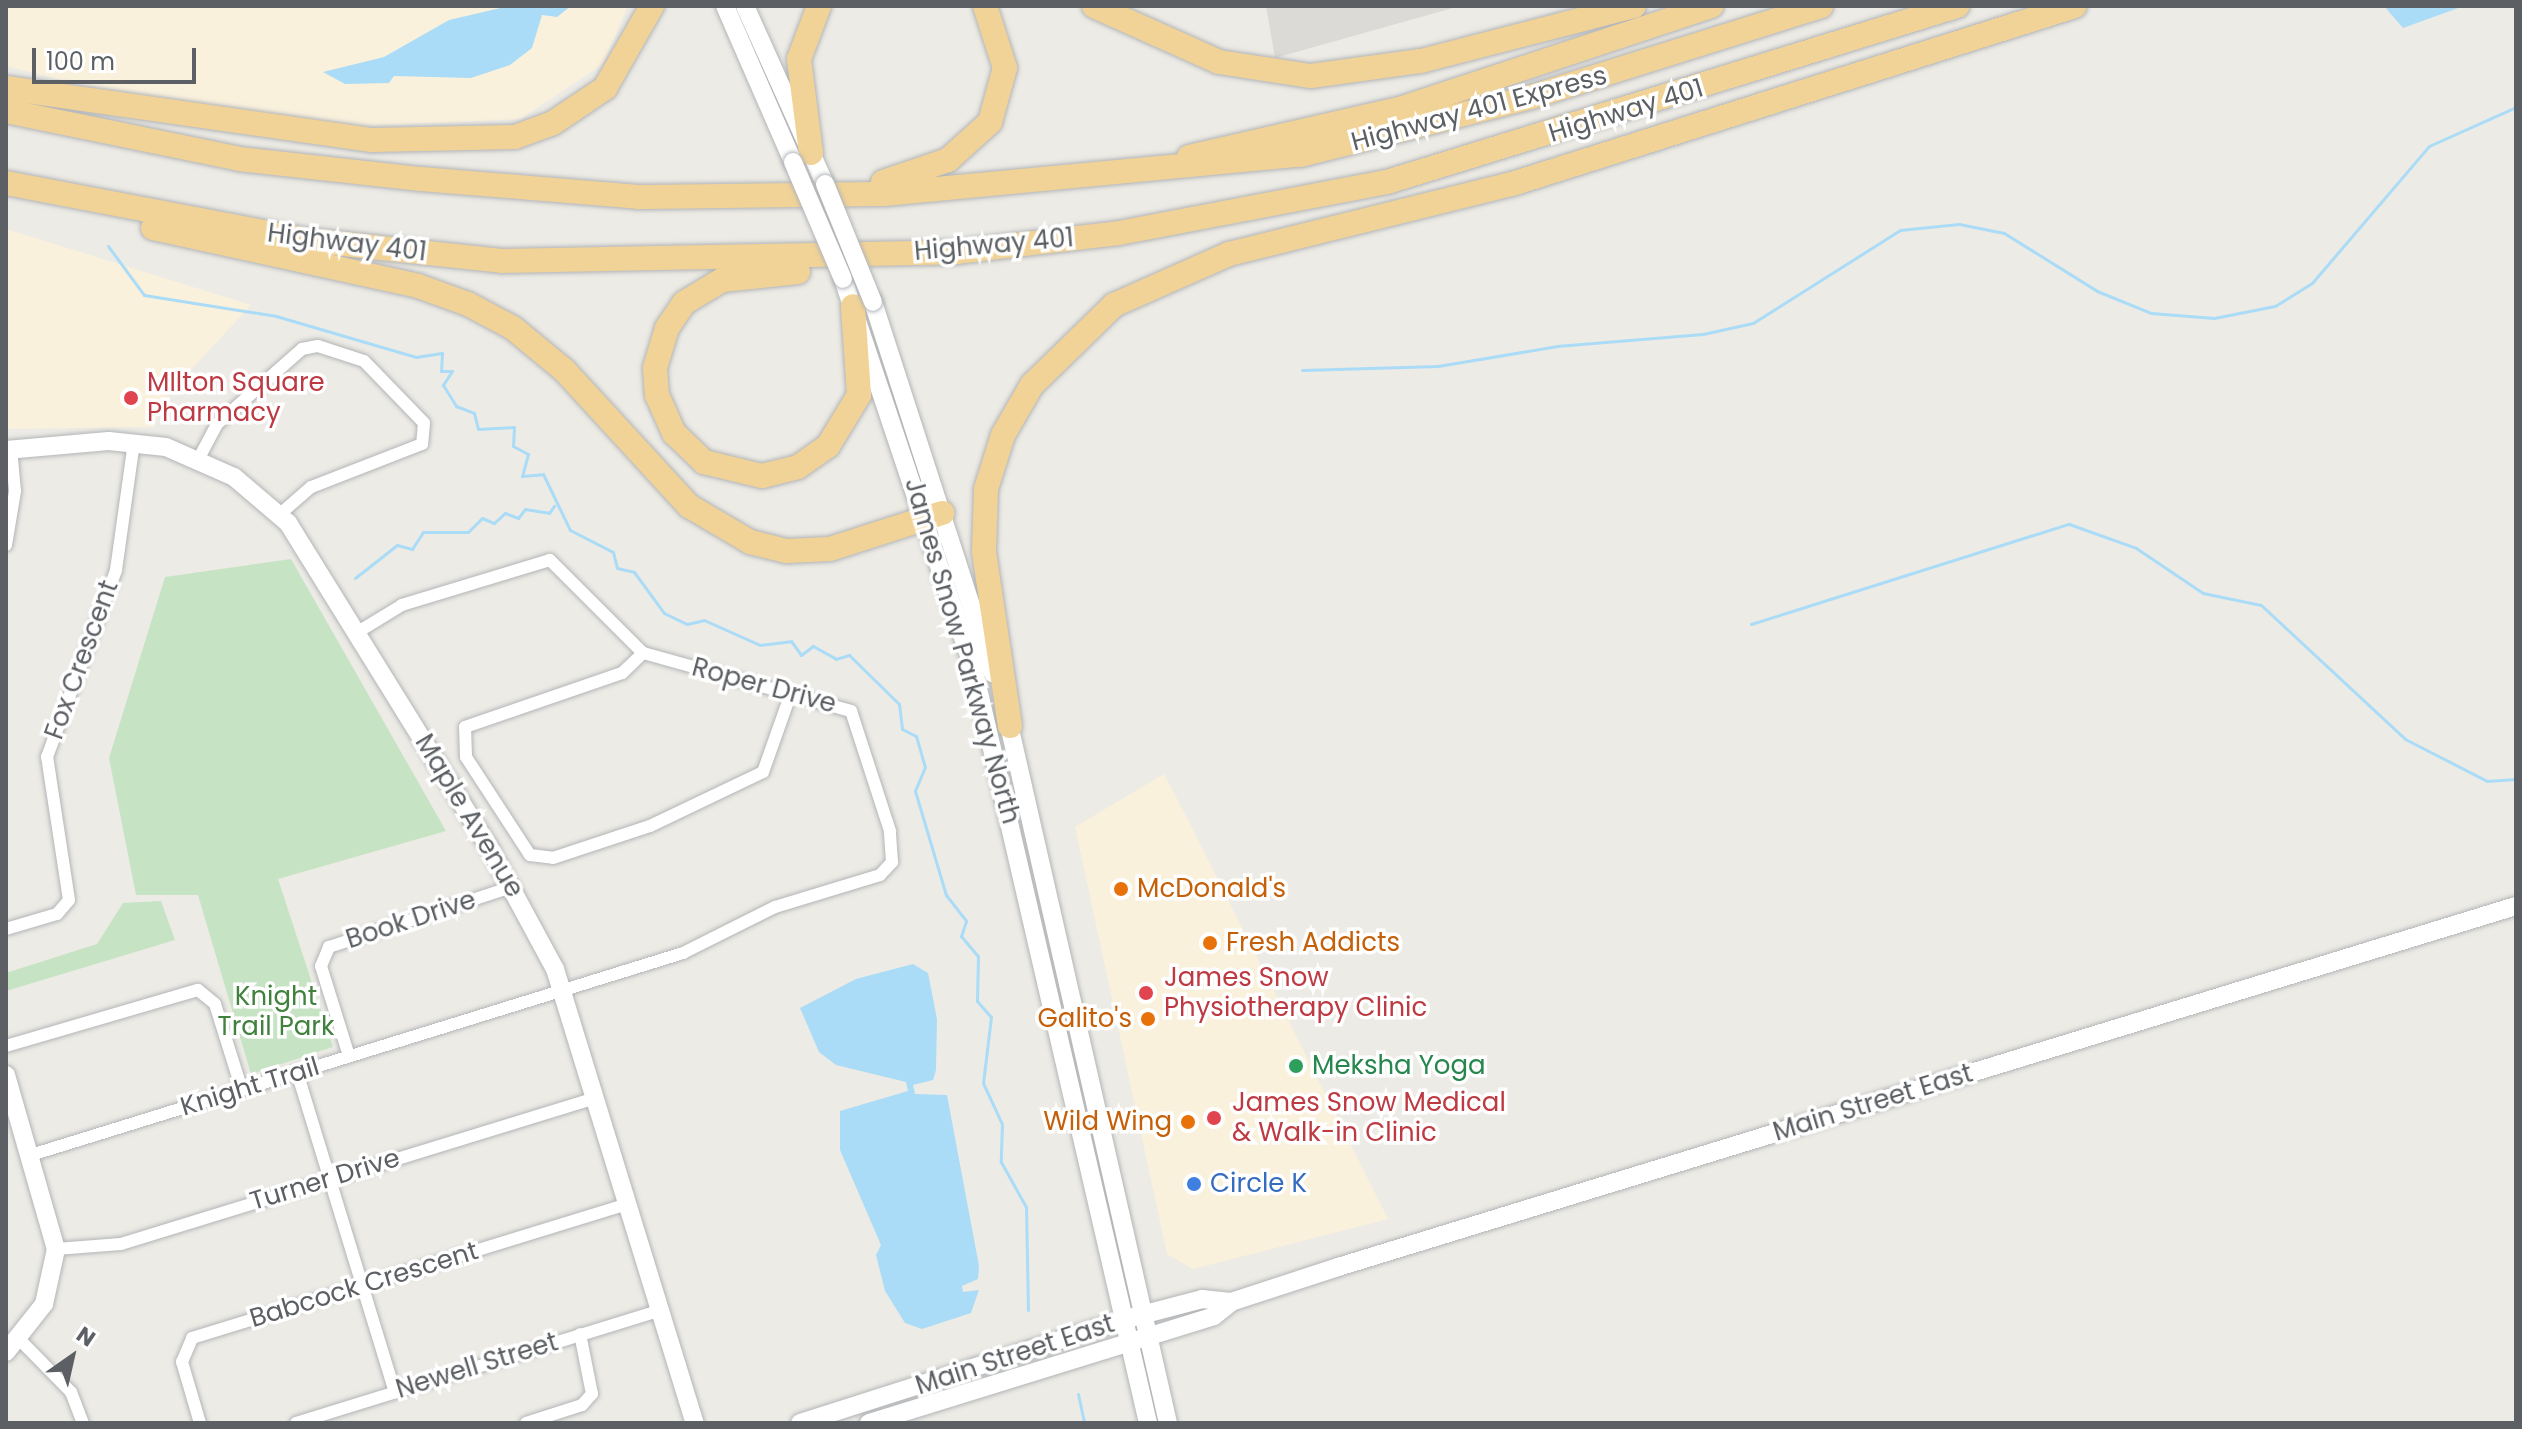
<!DOCTYPE html>
<style>
body{margin:0}
#map{position:relative;width:2522px;height:1429px;overflow:hidden;background:#edebe5;font-family:Poppins,sans-serif}
div>[style]{position:absolute}
[style*='--x']{left:calc(var(--x)*1px);top:calc(var(--y)*1px);width:calc(var(--w)*1px);rotate:calc(var(--a)*1deg)}
.commercial>*{inset:0;background:#faf1dd}
.industrial>*{inset:0;background:#dcdad7}
.green>*{inset:0;background:#c6e3c3}
.water>*{inset:0;background:#abdcf7}
.stream>*{height:3px;margin:-1.5px;padding:0 1.5px;transform-origin:1.5px;border-radius:1.5px;background:#abdcf7}
.roads{filter:drop-shadow(0 0 2px #b2b5b8) drop-shadow(0 0 2px #b2b5b8)}
.street>*{height:12px;margin:-6px;padding:0 6px;transform-origin:6px;border-radius:6px;background:#fff}
.secondary>*{height:18px;margin:-9px;padding:0 9px;transform-origin:9px;border-radius:9px;background:#fff}
.highway>*{height:24px;margin:-12px;padding:0 12px;transform-origin:12px;border-radius:12px;background:#f2d397}
.bridges{filter:drop-shadow(0 0 2px #b1b4b8) drop-shadow(0 0 2px #b1b4b8)}
.secondary-bridge>*{height:18px;margin:-9px;padding:0 9px;transform-origin:9px;border-radius:9px;background:#fff}
.dots>*{width:22px;height:22px;translate:-50% -50%;box-sizing:border-box;border:4px solid #fff;border-radius:50%}
span{translate:-50% -50%;white-space:nowrap;text-align:center;line-height:1.15;-webkit-text-stroke:7px #fff;paint-order:stroke}
.street-label{font-size:26px;color:#5c6064}
.health-label{font-size:26px;color:#be3a42}
.left{translate:0 -50%;text-align:left}
.food-label{font-size:26px;color:#c56008}
.right{translate:-100% -50%;text-align:right}
.park-label{font-size:26px;color:#40813e}
.leisure-label{font-size:26px;color:#27864d}
.shop-label{font-size:26px;color:#366cbe}
.frame{position:absolute;inset:0;border:8px solid #5c6064;pointer-events:none}
.north{position:absolute;left:32px;top:1317px;width:80px;height:80px;-webkit-text-stroke:6px #fff;paint-order:stroke;rotate:34deg;font-size:22px;font-weight:700;line-height:32px;text-align:center;color:#5c6064}
.north::after{content:'';display:block;margin:auto;width:28px;height:36px;background:#5c6064;clip-path:polygon(50% 0,100% 100%,50% 72%,0 100%)}
.scale{position:absolute;left:32px;top:48px;width:164px;height:36px;box-sizing:border-box;border:4px solid #5c6064;border-top:0;padding-left:10px;font-size:24px;line-height:28px;white-space:nowrap;color:#5c6064;-webkit-text-stroke:6px #fff;paint-order:stroke}
</style>
<div id="map">
<div class="commercial">
<i style="clip-path:polygon(6px 6px,628px 6px,603px 64px,520px 119px,315px 128px,188px 111px,6px 66px)"></i>
<i style="clip-path:polygon(6px 229px,251px 305px,162px 401px,154px 427px,6px 429px)"></i>
<i style="clip-path:polygon(1164px 774px,1189px 822px,1388px 1219px,1193px 1269px,1167px 1254px,1075px 827px)"></i>
</div>
<div class="industrial">
<i style="clip-path:polygon(1266px 6px,1460px 6px,1275px 58px)"></i>
</div>
<div class="green">
<i style="clip-path:polygon(291px 559px,446px 831px,278px 879px,333px 1047px,251px 1074px,198px 895px,136px 895px,109px 758px,165px 577px)"></i>
<i style="clip-path:polygon(161px 901px,175px 940px,6px 991px,6px 973px,97px 944px,123px 903px)"></i>
</div>
<div class="water">
<i style="clip-path:polygon(509px 6px,571px 6px,557px 17px,542px 15px,532px 48px,510px 65px,471px 78px,394px 76px,389px 83px,345px 84px,323px 72px,384px 57px,449px 20px)"></i>
<i style="clip-path:polygon(2384px 6px,2464px 6px,2403px 28px)"></i>
<i style="clip-path:polygon(913px 964px,928px 973px,937px 1019px,936px 1070px,933px 1080px,913px 1085px,915px 1094px,947px 1095px,979px 1266px,978px 1279px,962px 1286px,963px 1292px,979px 1290px,971px 1313px,922px 1329px,905px 1323px,885px 1291px,876px 1255px,881px 1245px,840px 1150px,840px 1111px,908px 1091px,906px 1082px,836px 1065px,819px 1052px,800px 1008px,856px 979px)"></i>
</div>
<div class="stream">
<i style="--x:108;--y:246;--w:61;--a:53.7"></i>
<i style="--x:144;--y:295;--w:134;--a:9"></i>
<i style="--x:276;--y:316;--w:146;--a:16.3"></i>
<i style="--x:416;--y:357;--w:26;--a:-9"></i>
<i style="--x:442;--y:353;--w:18;--a:93"></i>
<i style="--x:441;--y:371;--w:11;--a:0"></i>
<i style="--x:452;--y:371;--w:17;--a:123"></i>
<i style="--x:443;--y:385;--w:25;--a:58"></i>
<i style="--x:456;--y:406;--w:19;--a:21"></i>
<i style="--x:474;--y:413;--w:16;--a:76"></i>
<i style="--x:478;--y:429;--w:36;--a:-3"></i>
<i style="--x:514;--y:427;--w:19;--a:93"></i>
<i style="--x:513;--y:446;--w:17;--a:28"></i>
<i style="--x:528;--y:454;--w:23;--a:105"></i>
<i style="--x:522;--y:476;--w:21;--a:-5"></i>
<i style="--x:543;--y:474;--w:62;--a:64.3"></i>
<i style="--x:570;--y:530;--w:48;--a:27.1"></i>
<i style="--x:613;--y:552;--w:16;--a:76"></i>
<i style="--x:617;--y:568;--w:17;--a:13"></i>
<i style="--x:634;--y:572;--w:51;--a:53.8"></i>
<i style="--x:664;--y:613;--w:25;--a:26"></i>
<i style="--x:687;--y:624;--w:17;--a:-13"></i>
<i style="--x:704;--y:620;--w:61;--a:24.1"></i>
<i style="--x:760;--y:645;--w:31;--a:-7"></i>
<i style="--x:791;--y:641;--w:17;--a:54"></i>
<i style="--x:801;--y:655;--w:15;--a:-37"></i>
<i style="--x:813;--y:646;--w:26;--a:29"></i>
<i style="--x:836;--y:659;--w:14;--a:-17"></i>
<i style="--x:849;--y:655;--w:70;--a:44.4"></i>
<i style="--x:899;--y:704;--w:25;--a:83"></i>
<i style="--x:902;--y:729;--w:16;--a:27"></i>
<i style="--x:916;--y:736;--w:32;--a:74"></i>
<i style="--x:925;--y:767;--w:26;--a:113"></i>
<i style="--x:915;--y:791;--w:109;--a:73.4"></i>
<i style="--x:946;--y:895;--w:33;--a:52"></i>
<i style="--x:966;--y:921;--w:16;--a:108"></i>
<i style="--x:961;--y:936;--w:26;--a:50"></i>
<i style="--x:978;--y:956;--w:45;--a:91.3"></i>
<i style="--x:977;--y:1001;--w:21;--a:49"></i>
<i style="--x:991;--y:1017;--w:66;--a:96.9"></i>
<i style="--x:983;--y:1083;--w:45;--a:65.1"></i>
<i style="--x:1002;--y:1124;--w:38;--a:92"></i>
<i style="--x:1001;--y:1162;--w:51;--a:60.9"></i>
<i style="--x:1026;--y:1207;--w:103;--a:88.9"></i>
<i style="--x:1302;--y:370;--w:136;--a:-1.7"></i>
<i style="--x:1438;--y:366;--w:121;--a:-9.5"></i>
<i style="--x:1557;--y:346;--w:146;--a:-4.7"></i>
<i style="--x:1703;--y:334;--w:51;--a:-12.4"></i>
<i style="--x:1753;--y:323;--w:174;--a:-32.3"></i>
<i style="--x:1900;--y:230;--w:59;--a:-5.8"></i>
<i style="--x:1959;--y:224;--w:46;--a:11.3"></i>
<i style="--x:2004;--y:233;--w:110;--a:31.9"></i>
<i style="--x:2097;--y:291;--w:58;--a:22.2"></i>
<i style="--x:2151;--y:313;--w:63;--a:4.5"></i>
<i style="--x:2214;--y:318;--w:62;--a:-11.1"></i>
<i style="--x:2275;--y:306;--w:44;--a:-31.9"></i>
<i style="--x:2312;--y:283;--w:180;--a:-49.5"></i>
<i style="--x:2429;--y:146;--w:95;--a:-24.1"></i>
<i style="--x:355;--y:578;--w:53;--a:-38.2"></i>
<i style="--x:397;--y:545;--w:16;--a:15"></i>
<i style="--x:412;--y:549;--w:20;--a:-57"></i>
<i style="--x:423;--y:532;--w:45;--a:0"></i>
<i style="--x:468;--y:532;--w:20;--a:-45"></i>
<i style="--x:482;--y:518;--w:13;--a:23"></i>
<i style="--x:494;--y:523;--w:15;--a:-42"></i>
<i style="--x:505;--y:513;--w:14;--a:21"></i>
<i style="--x:518;--y:518;--w:11;--a:-52"></i>
<i style="--x:525;--y:509;--w:24;--a:9"></i>
<i style="--x:549;--y:513;--w:9;--a:-54"></i>
<i style="--x:1751;--y:624;--w:333;--a:-17.5"></i>
<i style="--x:2069;--y:524;--w:71;--a:19.7"></i>
<i style="--x:2136;--y:548;--w:81;--a:33.9"></i>
<i style="--x:2203;--y:593;--w:59;--a:11.7"></i>
<i style="--x:2261;--y:605;--w:197;--a:42.9"></i>
<i style="--x:2405;--y:739;--w:92;--a:27.1"></i>
<i style="--x:2487;--y:781;--w:29;--a:-4"></i>
<i style="--x:1078;--y:1394;--w:30;--a:78"></i>
</div>
<div class="roads">
<div class="street">
<i style="--x:199;--y:458;--w:38;--a:-62"></i>
<i style="--x:217;--y:424;--w:113;--a:-41.4"></i>
<i style="--x:302;--y:349;--w:16;--a:-11"></i>
<i style="--x:318;--y:346;--w:48;--a:18.1"></i>
<i style="--x:364;--y:361;--w:86;--a:45.9"></i>
<i style="--x:424;--y:423;--w:21;--a:95"></i>
<i style="--x:422;--y:444;--w:119;--a:158.8"></i>
<i style="--x:311;--y:487;--w:41;--a:138.9"></i>
<i style="--x:6;--y:545;--w:55;--a:-80.5"></i>
<i style="--x:15;--y:491;--w:42;--a:-95.4"></i>
<i style="--x:643;--y:653;--w:29;--a:136"></i>
<i style="--x:622;--y:673;--w:166;--a:161"></i>
<i style="--x:465;--y:727;--w:30;--a:88"></i>
<i style="--x:466;--y:757;--w:117;--a:56.9"></i>
<i style="--x:530;--y:855;--w:23;--a:7"></i>
<i style="--x:553;--y:858;--w:102;--a:-18.3"></i>
<i style="--x:650;--y:826;--w:125;--a:-25.5"></i>
<i style="--x:763;--y:772;--w:84;--a:-70.5"></i>
<i style="--x:6;--y:929;--w:53;--a:-16.4"></i>
<i style="--x:57;--y:914;--w:18;--a:-49"></i>
<i style="--x:69;--y:900;--w:145;--a:-98.7"></i>
<i style="--x:47;--y:757;--w:199;--a:-69.7"></i>
<i style="--x:116;--y:570;--w:129;--a:-82"></i>
<i style="--x:6;--y:1046;--w:200;--a:-16.3"></i>
<i style="--x:198;--y:990;--w:22;--a:39"></i>
<i style="--x:215;--y:1004;--w:90;--a:72.6"></i>
<i style="--x:349;--y:1056;--w:94;--a:-107.3"></i>
<i style="--x:321;--y:966;--w:21;--a:-67"></i>
<i style="--x:329;--y:947;--w:193;--a:-18.2"></i>
<i style="--x:297;--y:1072;--w:335;--a:73"></i>
<i style="--x:31;--y:1155;--w:683;--a:-17.21"></i>
<i style="--x:683;--y:953;--w:103;--a:-26.6"></i>
<i style="--x:775;--y:907;--w:110;--a:-16.9"></i>
<i style="--x:880;--y:875;--w:18;--a:-47"></i>
<i style="--x:892;--y:862;--w:31;--a:-94"></i>
<i style="--x:890;--y:831;--w:126;--a:-108"></i>
<i style="--x:851;--y:711;--w:216;--a:-164.4"></i>
<i style="--x:643;--y:653;--w:132;--a:-135"></i>
<i style="--x:550;--y:560;--w:155;--a:163.1"></i>
<i style="--x:402;--y:605;--w:52;--a:148.5"></i>
<i style="--x:56;--y:1249;--w:65;--a:-4.4"></i>
<i style="--x:121;--y:1244;--w:493;--a:-17.1"></i>
<i style="--x:20;--y:1340;--w:73;--a:45.6"></i>
<i style="--x:71;--y:1392;--w:33;--a:69"></i>
<i style="--x:200;--y:1423;--w:64;--a:-106.4"></i>
<i style="--x:182;--y:1362;--w:26;--a:-67"></i>
<i style="--x:192;--y:1338;--w:451;--a:-17.1"></i>
<i style="--x:296;--y:1423;--w:379;--a:-17.2"></i>
<i style="--x:526;--y:1423;--w:59;--a:-17.8"></i>
<i style="--x:582;--y:1405;--w:15;--a:-48"></i>
<i style="--x:592;--y:1394;--w:61;--a:-101.3"></i>
</div>
<div class="secondary">
<i style="--x:725;--y:6;--w:170;--a:66.4"></i>
<i style="--x:745;--y:6;--w:195;--a:65.8"></i>
<i style="--x:843;--y:279;--w:413;--a:71.5"></i>
<i style="--x:974;--y:671;--w:772;--a:76.97"></i>
<i style="--x:873;--y:302;--w:390;--a:72.1"></i>
<i style="--x:6;--y:450;--w:103;--a:-5"></i>
<i style="--x:109;--y:441;--w:57;--a:6"></i>
<i style="--x:166;--y:447;--w:74;--a:23.8"></i>
<i style="--x:234;--y:477;--w:71;--a:40.4"></i>
<i style="--x:288;--y:523;--w:384;--a:58.2"></i>
<i style="--x:490;--y:849;--w:136;--a:61.6"></i>
<i style="--x:555;--y:969;--w:475;--a:72.9"></i>
<i style="--x:1007;--y:716;--w:725;--a:77.17"></i>
<i style="--x:6;--y:1075;--w:181;--a:74"></i>
<i style="--x:56;--y:1249;--w:56;--a:102.3"></i>
<i style="--x:44;--y:1304;--w:61;--a:128.4"></i>
<i style="--x:800;--y:1423;--w:342;--a:-17.7"></i>
<i style="--x:1126;--y:1319;--w:79;--a:-14.7"></i>
<i style="--x:1202;--y:1299;--w:29;--a:6"></i>
<i style="--x:869;--y:1423;--w:361;--a:-17.2"></i>
<i style="--x:1214;--y:1316;--w:22;--a:-39"></i>
<i style="--x:1231;--y:1302;--w:113;--a:-18.1"></i>
<i style="--x:1338;--y:1267;--w:1232;--a:-17.04"></i>
</div>
<div class="highway">
<i style="--x:1094;--y:6;--w:137;--a:24.1"></i>
<i style="--x:1219;--y:62;--w:93;--a:8.7"></i>
<i style="--x:1311;--y:76;--w:111;--a:-7.8"></i>
<i style="--x:1421;--y:61;--w:220;--a:-14.5"></i>
<i style="--x:6;--y:88;--w:370;--a:8.1"></i>
<i style="--x:372;--y:140;--w:143;--a:-1.2"></i>
<i style="--x:515;--y:137;--w:40;--a:-20.2"></i>
<i style="--x:553;--y:123;--w:63;--a:-33.9"></i>
<i style="--x:605;--y:88;--w:95;--a:-60.2"></i>
<i style="--x:6;--y:111;--w:238;--a:11.6"></i>
<i style="--x:239;--y:159;--w:183;--a:6.3"></i>
<i style="--x:421;--y:179;--w:218;--a:4.7"></i>
<i style="--x:638;--y:197;--w:246;--a:-0.7"></i>
<i style="--x:884;--y:194;--w:418;--a:-5.4"></i>
<i style="--x:1300;--y:155;--w:238;--a:-14.1"></i>
<i style="--x:1531;--y:97;--w:304;--a:-17.4"></i>
<i style="--x:811;--y:153;--w:95;--a:-97.3"></i>
<i style="--x:799;--y:59;--w:57;--a:-69.3"></i>
<i style="--x:1189;--y:157;--w:220;--a:-12.9"></i>
<i style="--x:1403;--y:108;--w:325;--a:-18.3"></i>
<i style="--x:883;--y:182;--w:69;--a:-18.7"></i>
<i style="--x:948;--y:160;--w:57;--a:-42.1"></i>
<i style="--x:990;--y:122;--w:56;--a:-74.5"></i>
<i style="--x:1005;--y:68;--w:65;--a:-107.9"></i>
<i style="--x:6;--y:183;--w:305;--a:10.8"></i>
<i style="--x:306;--y:240;--w:197;--a:6.1"></i>
<i style="--x:502;--y:261;--w:454;--a:-1.1"></i>
<i style="--x:956;--y:252;--w:164;--a:-6.6"></i>
<i style="--x:1119;--y:233;--w:273;--a:-10.8"></i>
<i style="--x:1387;--y:182;--w:597;--a:-17.16"></i>
<i style="--x:153;--y:228;--w:271;--a:12.3"></i>
<i style="--x:418;--y:286;--w:53;--a:19.8"></i>
<i style="--x:468;--y:304;--w:51;--a:28.1"></i>
<i style="--x:513;--y:328;--w:66;--a:39.5"></i>
<i style="--x:564;--y:370;--w:185;--a:47.4"></i>
<i style="--x:689;--y:506;--w:71;--a:30.5"></i>
<i style="--x:750;--y:542;--w:38;--a:14"></i>
<i style="--x:787;--y:551;--w:43;--a:-2.7"></i>
<i style="--x:830;--y:549;--w:118;--a:-17.8"></i>
<i style="--x:798;--y:272;--w:76;--a:174"></i>
<i style="--x:722;--y:280;--w:44;--a:148.8"></i>
<i style="--x:684;--y:303;--w:30;--a:124"></i>
<i style="--x:667;--y:328;--w:42;--a:106.7"></i>
<i style="--x:655;--y:368;--w:27;--a:86"></i>
<i style="--x:657;--y:395;--w:42;--a:65.9"></i>
<i style="--x:674;--y:433;--w:42;--a:44"></i>
<i style="--x:704;--y:462;--w:60;--a:13.6"></i>
<i style="--x:762;--y:476;--w:37;--a:-14"></i>
<i style="--x:798;--y:467;--w:37;--a:-35"></i>
<i style="--x:828;--y:446;--w:60;--a:-58.7"></i>
<i style="--x:859;--y:395;--w:89;--a:-93.9"></i>
<i style="--x:1010;--y:726;--w:176;--a:-98.5"></i>
<i style="--x:984;--y:552;--w:63;--a:-88.2"></i>
<i style="--x:986;--y:489;--w:57;--a:-72.5"></i>
<i style="--x:1003;--y:435;--w:58;--a:-59.9"></i>
<i style="--x:1032;--y:385;--w:115;--a:-44.3"></i>
<i style="--x:1114;--y:305;--w:126;--a:-23.9"></i>
<i style="--x:1229;--y:254;--w:292;--a:-13.9"></i>
<i style="--x:1512;--y:184;--w:590;--a:-17.55"></i>
</div>
</div>
<div class="bridges">
<div class="secondary-bridge">
<i style="--x:793;--y:162;--w:127;--a:66.9"></i>
<i style="--x:825;--y:184;--w:127;--a:67.9"></i>
</div>
</div>
<div class="dots">
<i style="left:131px;top:398px;background:#e0444e"></i>
<i style="left:1121px;top:889px;background:#e8710a"></i>
<i style="left:1210px;top:943px;background:#e8710a"></i>
<i style="left:1146px;top:993px;background:#e0444e"></i>
<i style="left:1148px;top:1019px;background:#e8710a"></i>
<i style="left:1296px;top:1066px;background:#2e9e5b"></i>
<i style="left:1214px;top:1118px;background:#e0444e"></i>
<i style="left:1188px;top:1122px;background:#e8710a"></i>
<i style="left:1194px;top:1184px;background:#3f7fe0"></i>
</div>
<div class="street-label">
<span style="left:1479px;top:109px;rotate:-15deg">Highway 401 Express</span>
<span style="left:1626px;top:111px;rotate:-17deg">Highway 401</span>
<span style="left:347px;top:243px;rotate:7deg">Highway 401</span>
<span style="left:994px;top:245px;rotate:-5deg">Highway 401</span>
<span style="left:962px;top:651px;rotate:74deg">James Snow Parkway North</span>
<span style="left:82px;top:660px;rotate:-70deg">Fox Crescent</span>
<span style="left:764px;top:686px;rotate:15deg">Roper Drive</span>
<span style="left:469px;top:816px;rotate:59deg">Maple Avenue</span>
<span style="left:411px;top:920px;rotate:-18deg">Book Drive</span>
<span style="left:250px;top:1087px;rotate:-17deg">Knight Trail</span>
<span style="left:1873px;top:1103px;rotate:-17deg">Main Street East</span>
<span style="left:325px;top:1180px;rotate:-17deg">Turner Drive</span>
<span style="left:364px;top:1285px;rotate:-17deg">Babcock Crescent</span>
<span style="left:1015px;top:1355px;rotate:-18deg">Main Street East</span>
<span style="left:477px;top:1366px;rotate:-17deg">Newell Street</span>
</div>
<div class="health-label">
<span class="left" style="left:147px;top:398px">MIlton Square<br>Pharmacy</span>
<span class="left" style="left:1164px;top:993px">James Snow<br>Physiotherapy Clinic</span>
<span class="left" style="left:1232px;top:1118px">James Snow Medical<br>&amp; Walk-in Clinic</span>
</div>
<div class="food-label">
<span class="left" style="left:1137px;top:889px">McDonald's</span>
<span class="left" style="left:1226px;top:943px">Fresh Addicts</span>
<span class="right" style="left:1132px;top:1019px">Galito's</span>
<span class="right" style="left:1172px;top:1122px">Wild Wing</span>
</div>
<div class="park-label">
<span style="left:276px;top:1012px">Knight<br>Trail Park</span>
</div>
<div class="leisure-label">
<span class="left" style="left:1312px;top:1066px">Meksha Yoga</span>
</div>
<div class="shop-label">
<span class="left" style="left:1210px;top:1184px">Circle K</span>
</div>
<div class="frame"></div>
<div class="north">N</div>
<div class="scale">100 m</div>
</div>
